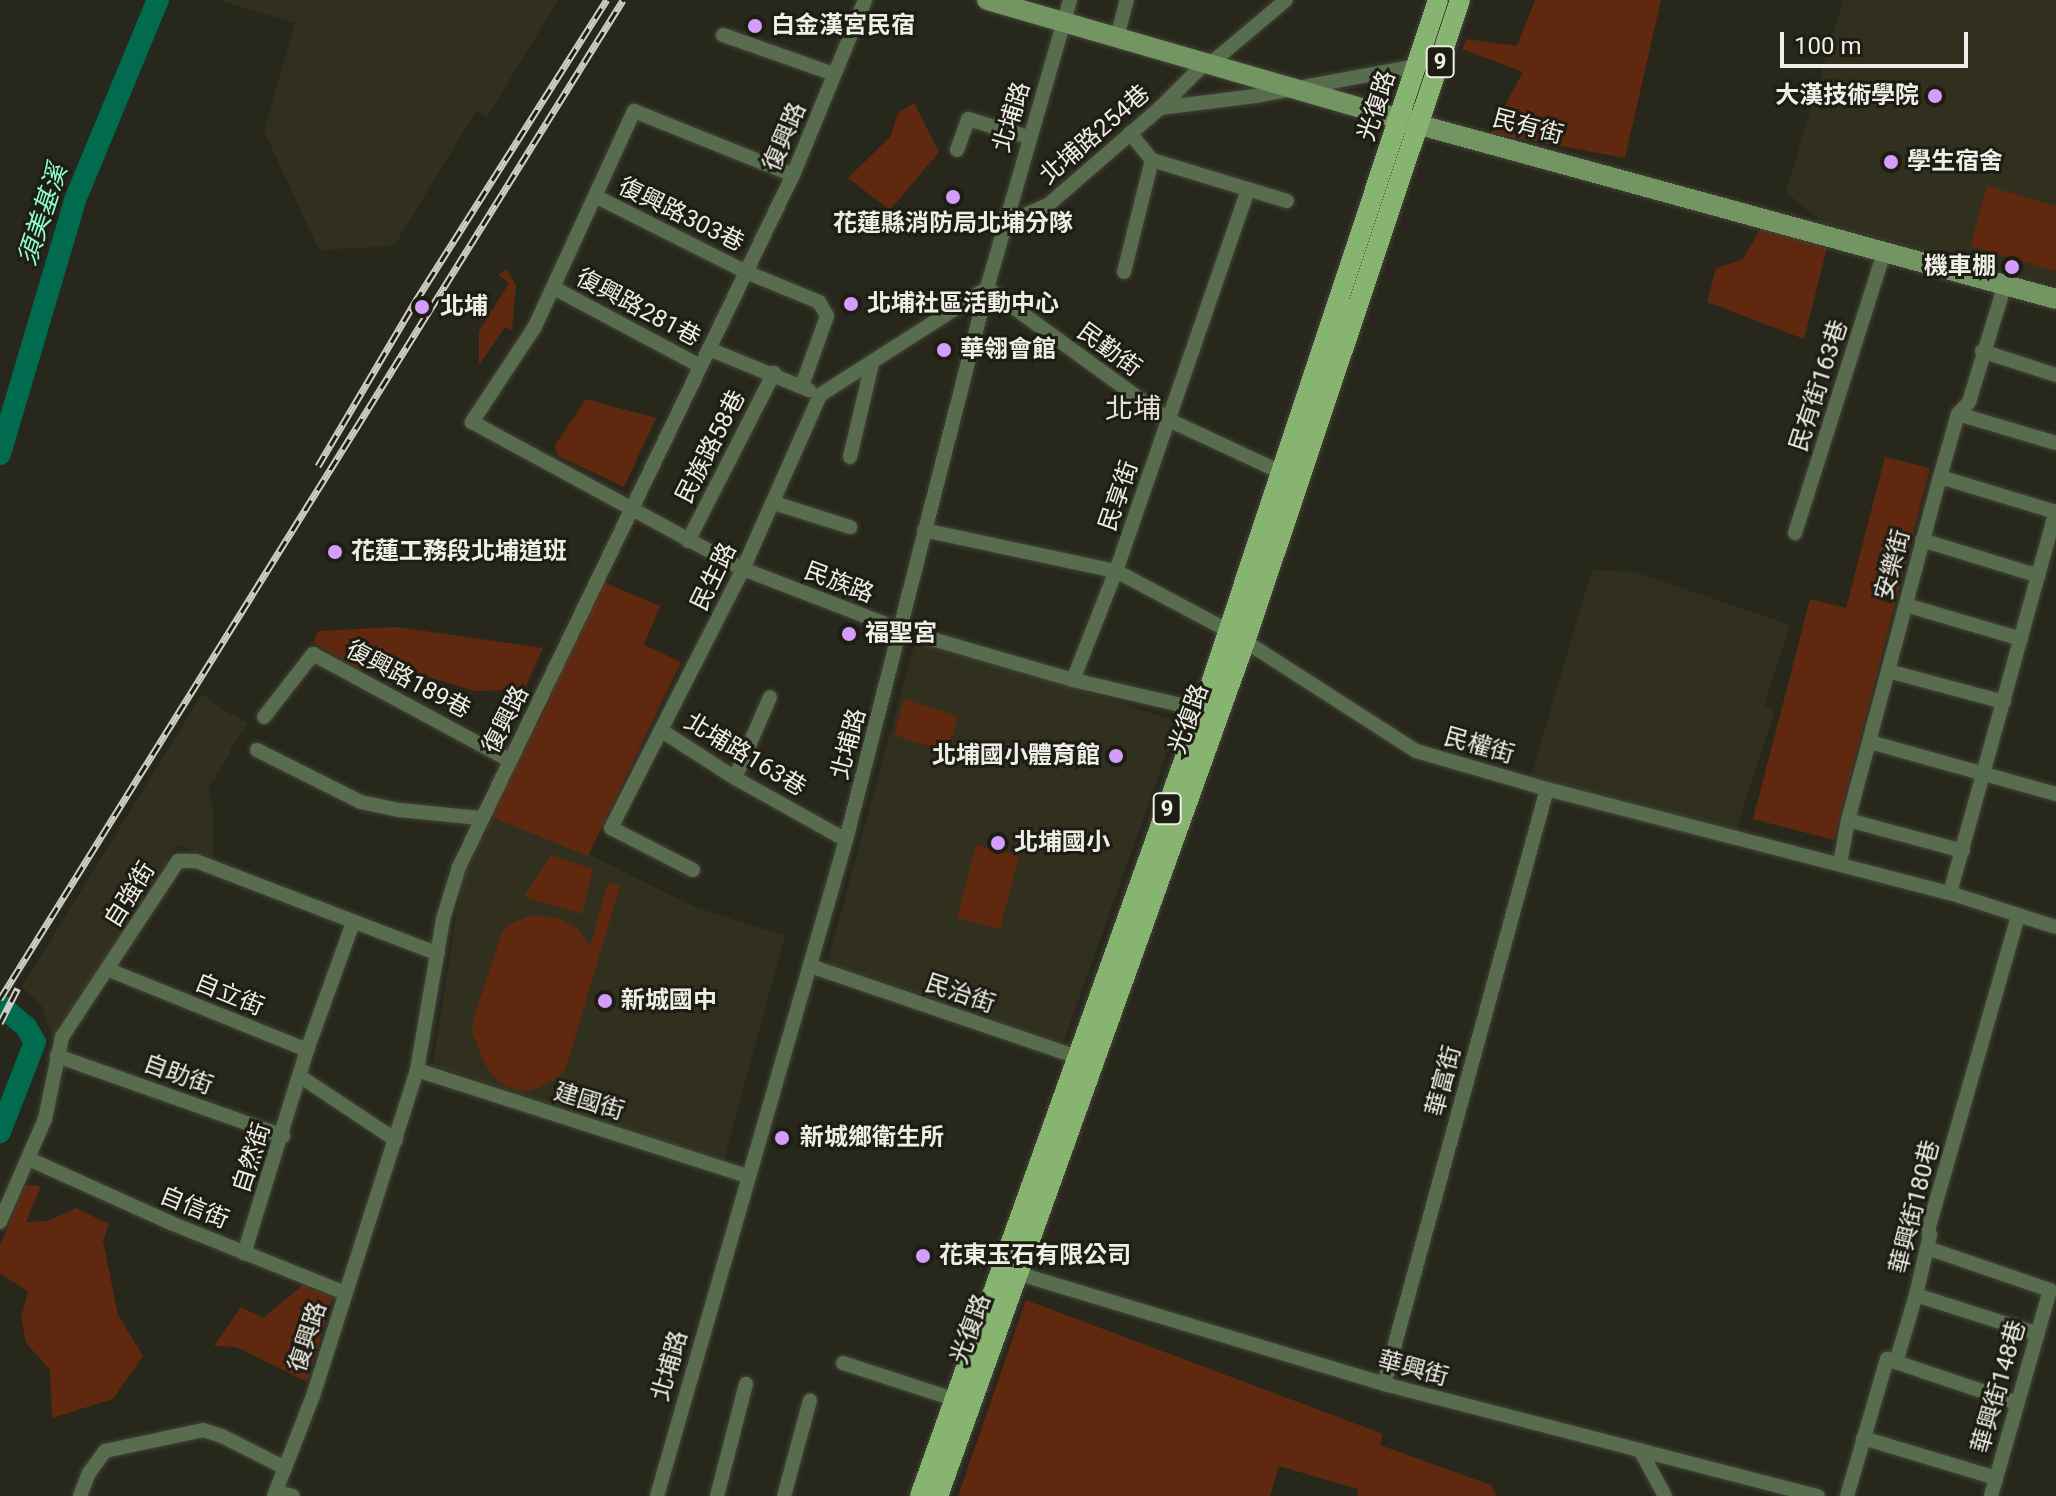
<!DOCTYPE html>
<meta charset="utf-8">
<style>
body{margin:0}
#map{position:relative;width:2056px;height:1496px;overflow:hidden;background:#27271c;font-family:Roboto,"Noto Sans TC",sans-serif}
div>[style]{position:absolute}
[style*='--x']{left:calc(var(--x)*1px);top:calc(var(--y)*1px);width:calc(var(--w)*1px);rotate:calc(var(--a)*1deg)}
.built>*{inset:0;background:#31301f}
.green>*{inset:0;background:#5f280f}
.river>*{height:22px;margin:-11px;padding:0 11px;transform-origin:11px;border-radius:11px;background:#006b4e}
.roads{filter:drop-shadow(0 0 2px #434338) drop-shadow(0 0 2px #434338)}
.street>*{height:14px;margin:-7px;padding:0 7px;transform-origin:7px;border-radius:7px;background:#586d4d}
.secondary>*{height:20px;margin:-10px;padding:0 10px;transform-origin:10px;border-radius:10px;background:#739562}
.primary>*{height:20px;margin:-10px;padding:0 10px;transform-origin:10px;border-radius:10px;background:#88b472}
.rail>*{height:7px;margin-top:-3.5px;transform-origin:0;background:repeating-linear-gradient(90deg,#1e1d13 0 12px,#cecec7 0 24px);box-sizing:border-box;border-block:2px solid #cecec7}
.dots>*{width:22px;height:22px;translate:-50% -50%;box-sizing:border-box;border:4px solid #1e1d13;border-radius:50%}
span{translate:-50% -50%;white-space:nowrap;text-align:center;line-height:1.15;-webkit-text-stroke:6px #1e1d13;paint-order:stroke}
.shield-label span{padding:2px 6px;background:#1e1d13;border:2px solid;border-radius:6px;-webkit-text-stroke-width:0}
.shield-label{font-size:22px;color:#eeeee7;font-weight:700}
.poi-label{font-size:24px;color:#eeeee7;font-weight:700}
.left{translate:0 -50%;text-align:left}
.right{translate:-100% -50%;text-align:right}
.street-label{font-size:24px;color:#eeeee7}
.water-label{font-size:26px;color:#8efed2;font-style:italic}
.quarter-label{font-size:28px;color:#e2e1d3}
.scale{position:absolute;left:1780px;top:32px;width:188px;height:36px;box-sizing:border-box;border:4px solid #eeeee7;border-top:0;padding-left:10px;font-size:24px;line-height:28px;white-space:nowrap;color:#eeeee7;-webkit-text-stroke:6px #1e1d13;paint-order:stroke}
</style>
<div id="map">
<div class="built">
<i style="clip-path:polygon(219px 0,558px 0,487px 117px,476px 111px,394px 246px,319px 250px,264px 131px,295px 23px)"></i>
<i style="clip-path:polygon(1843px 0,2056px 0,2056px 285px,1824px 224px,1786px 192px)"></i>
<i style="clip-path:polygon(1592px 570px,1635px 572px,1790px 625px,1764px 706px,1775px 710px,1731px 846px,1526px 793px)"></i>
<i style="clip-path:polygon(915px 643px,1049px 679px,1178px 722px,1063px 1043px,827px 963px)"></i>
<i style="clip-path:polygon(202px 694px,230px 715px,236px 715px,248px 724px,229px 750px,231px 752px,208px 789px,213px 810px,213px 858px,177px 845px,53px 1039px,41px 1005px,22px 987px)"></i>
<i style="clip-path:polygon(489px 816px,592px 856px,695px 907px,785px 936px,723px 1163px,433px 1065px,462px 879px)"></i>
</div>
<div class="green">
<i style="clip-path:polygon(1535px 0,1661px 0,1625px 158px,1490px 133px,1523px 72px,1462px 49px,1467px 39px,1517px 46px)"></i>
<i style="clip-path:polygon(914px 103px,939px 152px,890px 210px,848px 178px,890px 137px,898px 113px)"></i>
<i style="clip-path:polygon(1987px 186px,2056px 206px,2056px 271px,1970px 246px)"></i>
<i style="clip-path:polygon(1762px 227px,1827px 248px,1804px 339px,1707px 302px,1716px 268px,1742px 260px)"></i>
<i style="clip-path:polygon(507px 269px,516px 285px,512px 329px,518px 333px,505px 327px,479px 365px,479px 331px,509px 283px,498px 275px)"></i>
<i style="clip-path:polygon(586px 399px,656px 418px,624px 487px,558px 456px,555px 445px)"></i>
<i style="clip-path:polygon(1885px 457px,1930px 468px,1834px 840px,1753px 819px,1810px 599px,1846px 608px)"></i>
<i style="clip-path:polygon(604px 582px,660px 606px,644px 645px,681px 662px,588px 856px,489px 816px)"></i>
<i style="clip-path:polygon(397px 627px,543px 648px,524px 690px,474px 691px,422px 675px,358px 670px,313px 642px,319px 631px)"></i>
<i style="clip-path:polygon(904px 699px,958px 716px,947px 752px,894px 735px)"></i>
<i style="clip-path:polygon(976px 845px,1019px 856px,1000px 929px,957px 918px)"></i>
<i style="clip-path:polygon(551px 855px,593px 869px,582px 914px,524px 897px)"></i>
<i style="clip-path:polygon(608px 882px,620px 886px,566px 1068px,559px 1077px,540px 1087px,524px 1092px,509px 1088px,494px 1078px,484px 1062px,472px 1032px,473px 1020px,502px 933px,509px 924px,530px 916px,555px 917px,577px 928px,590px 947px)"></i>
<i style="clip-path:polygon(25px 1185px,41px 1186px,26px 1222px,48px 1221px,76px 1208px,109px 1224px,103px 1241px,118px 1315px,143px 1356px,113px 1399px,52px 1418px,50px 1370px,26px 1343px,21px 1318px,28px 1292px,0 1273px,0 1246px)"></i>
<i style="clip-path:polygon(303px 1285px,333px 1297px,307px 1382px,236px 1347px,214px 1346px,241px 1307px,263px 1318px)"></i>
<i style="clip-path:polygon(1026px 1300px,1383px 1434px,1380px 1445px,1491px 1485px,1497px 1496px,1357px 1496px,1358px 1489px,1279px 1466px,1270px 1496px,958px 1496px)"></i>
</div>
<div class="river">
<i style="--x:0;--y:454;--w:265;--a:-73.5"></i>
<i style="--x:75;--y:200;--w:217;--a:-67.5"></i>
<i style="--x:0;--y:1005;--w:34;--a:40"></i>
<i style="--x:26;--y:1027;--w:17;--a:59"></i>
<i style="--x:35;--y:1042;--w:97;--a:111.3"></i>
</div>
<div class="roads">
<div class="street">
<i style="--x:723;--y:35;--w:118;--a:19.4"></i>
<i style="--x:1117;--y:37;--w:38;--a:-75"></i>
<i style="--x:1210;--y:64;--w:99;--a:-40.1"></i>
<i style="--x:1160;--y:108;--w:96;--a:-7.2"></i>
<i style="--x:1255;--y:96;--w:165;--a:-10.5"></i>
<i style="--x:1130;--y:133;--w:35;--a:51"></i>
<i style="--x:1152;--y:160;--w:141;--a:16.9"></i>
<i style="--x:957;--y:150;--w:33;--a:-70"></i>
<i style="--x:968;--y:119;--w:63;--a:16.7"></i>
<i style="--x:793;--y:175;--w:171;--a:-158.1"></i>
<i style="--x:634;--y:111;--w:239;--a:114.7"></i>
<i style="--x:534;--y:328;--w:113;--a:123.4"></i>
<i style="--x:472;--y:422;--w:308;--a:28.5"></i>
<i style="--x:743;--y:569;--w:169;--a:21.1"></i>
<i style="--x:901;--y:630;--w:179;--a:16.2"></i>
<i style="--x:1073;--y:680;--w:141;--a:13.1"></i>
<i style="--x:597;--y:197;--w:167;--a:26.7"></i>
<i style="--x:746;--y:272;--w:79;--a:22.3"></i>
<i style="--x:819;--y:302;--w:16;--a:60"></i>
<i style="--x:827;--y:316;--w:74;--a:109.7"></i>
<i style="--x:1004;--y:224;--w:48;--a:-23.4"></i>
<i style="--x:1048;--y:205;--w:148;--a:-40.9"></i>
<i style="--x:1160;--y:108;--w:62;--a:-45"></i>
<i style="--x:1124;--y:272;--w:115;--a:-76"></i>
<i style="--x:554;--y:288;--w:166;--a:28.1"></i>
<i style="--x:709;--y:349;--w:108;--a:22.3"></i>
<i style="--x:1982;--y:351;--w:78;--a:18"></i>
<i style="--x:1958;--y:414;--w:102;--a:16.5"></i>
<i style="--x:850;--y:457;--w:96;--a:-76.7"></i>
<i style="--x:1940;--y:477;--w:121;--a:16.8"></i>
<i style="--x:774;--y:503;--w:80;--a:17.5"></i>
<i style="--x:924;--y:530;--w:196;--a:12.1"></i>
<i style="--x:1116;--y:571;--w:128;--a:28"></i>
<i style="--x:1229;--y:631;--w:222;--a:32.7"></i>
<i style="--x:1416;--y:751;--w:136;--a:16.2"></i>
<i style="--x:1547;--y:789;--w:416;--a:14.5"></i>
<i style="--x:1950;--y:893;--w:111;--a:17.8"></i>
<i style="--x:1795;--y:533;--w:294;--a:-72.4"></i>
<i style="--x:1922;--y:540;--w:122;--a:17.1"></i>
<i style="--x:688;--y:541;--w:189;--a:-62.9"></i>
<i style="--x:1906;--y:605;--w:120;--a:16.5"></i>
<i style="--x:1888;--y:671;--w:120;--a:15"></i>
<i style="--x:1073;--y:680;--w:117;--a:-68.5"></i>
<i style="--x:1116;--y:571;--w:404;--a:-70.9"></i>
<i style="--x:264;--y:717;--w:80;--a:-52.1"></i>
<i style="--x:313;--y:654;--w:223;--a:28.4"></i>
<i style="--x:662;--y:731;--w:87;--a:32.8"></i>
<i style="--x:735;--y:778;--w:127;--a:29.2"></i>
<i style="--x:1870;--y:742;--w:193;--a:15.6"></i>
<i style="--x:257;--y:750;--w:116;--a:26.6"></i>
<i style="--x:361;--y:802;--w:40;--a:12"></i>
<i style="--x:400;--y:810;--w:80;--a:5.7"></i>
<i style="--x:735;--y:778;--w:88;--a:-66.6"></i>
<i style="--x:1848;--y:820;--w:119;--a:15.1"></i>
<i style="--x:1840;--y:864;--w:45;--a:-79.7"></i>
<i style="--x:1848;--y:820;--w:355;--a:-75"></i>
<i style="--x:1940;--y:477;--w:66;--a:-74.1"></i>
<i style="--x:1958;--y:414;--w:16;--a:-47"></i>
<i style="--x:1969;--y:402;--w:123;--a:-73"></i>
<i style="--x:693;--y:870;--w:92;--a:-152.9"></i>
<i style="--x:611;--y:828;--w:291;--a:-63"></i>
<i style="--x:743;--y:569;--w:190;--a:-66.1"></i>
<i style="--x:820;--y:395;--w:198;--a:-32.6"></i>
<i style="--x:987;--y:288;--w:225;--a:36"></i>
<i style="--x:1169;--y:420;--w:130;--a:25"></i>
<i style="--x:1950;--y:893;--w:396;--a:-74.5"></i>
<i style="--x:810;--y:966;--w:292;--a:18.8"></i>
<i style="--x:109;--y:970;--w:214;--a:22"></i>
<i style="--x:307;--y:1050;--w:213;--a:107.2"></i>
<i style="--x:307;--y:1050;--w:135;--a:-70.1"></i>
<i style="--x:57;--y:1056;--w:240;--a:19.5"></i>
<i style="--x:417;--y:1070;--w:347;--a:17.8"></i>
<i style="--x:301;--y:1077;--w:114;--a:33.6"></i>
<i style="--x:29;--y:1159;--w:156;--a:24.3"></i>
<i style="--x:171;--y:1223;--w:188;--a:21.9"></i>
<i style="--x:0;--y:1222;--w:112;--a:-66.4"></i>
<i style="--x:45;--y:1119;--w:84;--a:-78.3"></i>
<i style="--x:62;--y:1037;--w:211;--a:-56.6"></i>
<i style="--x:178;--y:861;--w:18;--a:0"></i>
<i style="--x:196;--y:861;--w:259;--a:21"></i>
<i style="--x:1927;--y:1248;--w:130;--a:18.9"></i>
<i style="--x:2050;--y:1290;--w:214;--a:106"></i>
<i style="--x:1010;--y:1271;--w:391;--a:16.8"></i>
<i style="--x:1384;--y:1384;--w:448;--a:14.5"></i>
<i style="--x:1916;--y:1295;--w:128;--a:17.7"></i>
<i style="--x:1896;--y:1362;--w:70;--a:-73.4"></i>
<i style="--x:1916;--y:1295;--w:62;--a:-76.9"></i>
<i style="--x:1930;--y:1235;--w:5;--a:-112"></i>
<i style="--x:1928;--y:1230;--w:327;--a:-74"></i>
<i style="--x:843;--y:1363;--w:116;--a:18.1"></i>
<i style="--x:1384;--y:1384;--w:617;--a:-74.68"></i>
<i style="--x:1863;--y:1438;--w:139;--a:16.7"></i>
<i style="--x:1640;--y:1450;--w:52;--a:61.5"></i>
<i style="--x:276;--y:1492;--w:17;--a:13"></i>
<i style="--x:80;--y:1496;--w:25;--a:-69"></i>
<i style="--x:89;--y:1473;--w:27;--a:-54"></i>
<i style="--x:105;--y:1451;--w:100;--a:-12.1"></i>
<i style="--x:203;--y:1430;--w:20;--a:18"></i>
<i style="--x:222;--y:1436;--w:68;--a:26.9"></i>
<i style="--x:274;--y:1496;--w:107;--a:-68.7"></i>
<i style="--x:313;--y:1396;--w:342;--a:-72.3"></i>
<i style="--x:417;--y:1070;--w:153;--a:-80.2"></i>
<i style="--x:443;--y:919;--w:54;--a:-72.9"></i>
<i style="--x:459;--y:867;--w:768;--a:-64.24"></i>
<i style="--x:793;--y:175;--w:189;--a:-67.6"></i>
<i style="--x:657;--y:1496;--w:683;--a:-73.93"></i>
<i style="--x:846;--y:840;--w:570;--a:-75.67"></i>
<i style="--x:987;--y:288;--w:300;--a:-73.9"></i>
<i style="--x:717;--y:1496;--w:116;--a:-75.5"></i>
<i style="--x:784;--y:1496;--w:99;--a:-74.8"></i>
<i style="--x:1847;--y:1496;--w:143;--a:-73.7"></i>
<i style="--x:1887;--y:1359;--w:137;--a:18.7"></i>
</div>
<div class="secondary">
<i style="--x:987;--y:0;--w:451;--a:16.1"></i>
<i style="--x:1420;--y:125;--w:659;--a:15.3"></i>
</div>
<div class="primary">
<i style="--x:920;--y:1496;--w:835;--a:-70.26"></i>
<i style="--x:1202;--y:710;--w:748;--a:-71.61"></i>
<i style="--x:938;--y:1496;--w:908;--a:-70.23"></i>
<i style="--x:1245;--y:642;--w:677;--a:-71.48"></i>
</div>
</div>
<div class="rail">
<i style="--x:318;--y:466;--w:191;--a:-59.4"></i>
<i style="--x:415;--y:302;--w:358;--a:-57.6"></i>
<i style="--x:0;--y:999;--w:1177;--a:-58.05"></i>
<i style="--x:0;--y:1023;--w:39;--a:-63"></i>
</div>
<div class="dots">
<i style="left:755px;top:26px;background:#d49cfb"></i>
<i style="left:1935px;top:96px;background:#d49cfb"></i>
<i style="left:1891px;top:162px;background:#d49cfb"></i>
<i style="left:953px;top:197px;background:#d49cfb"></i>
<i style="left:2012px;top:267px;background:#d49cfb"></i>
<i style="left:851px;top:304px;background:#d49cfb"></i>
<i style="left:422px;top:307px;background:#d49cfb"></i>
<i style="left:944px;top:350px;background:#d49cfb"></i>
<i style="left:335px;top:552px;background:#d49cfb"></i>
<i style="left:849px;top:634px;background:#d49cfb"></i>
<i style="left:1116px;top:756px;background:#d49cfb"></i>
<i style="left:998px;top:843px;background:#d49cfb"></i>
<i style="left:605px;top:1001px;background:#d49cfb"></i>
<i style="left:782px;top:1138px;background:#d49cfb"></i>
<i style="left:923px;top:1256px;background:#d49cfb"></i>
</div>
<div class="shield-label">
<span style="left:1440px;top:62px">9</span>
<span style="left:1167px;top:809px">9</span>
</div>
<div class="poi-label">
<span class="left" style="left:771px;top:26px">白金漢宮民宿</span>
<span class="right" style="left:1919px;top:96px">大漢技術學院</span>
<span class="left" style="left:1907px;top:162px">學生宿舍</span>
<span style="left:953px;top:224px">花蓮縣消防局北埔分隊</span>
<span class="right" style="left:1996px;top:267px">機車棚</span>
<span class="left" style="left:867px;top:304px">北埔社區活動中心</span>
<span class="left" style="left:440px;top:307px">北埔</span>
<span class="left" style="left:960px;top:350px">華翎會館</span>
<span class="left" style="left:351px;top:552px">花蓮工務段北埔道班</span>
<span class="left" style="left:865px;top:634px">福聖宮</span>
<span class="right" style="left:1100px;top:756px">北埔國小體育館</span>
<span class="left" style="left:1014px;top:843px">北埔國小</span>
<span class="left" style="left:621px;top:1001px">新城國中</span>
<span class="left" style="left:800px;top:1138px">新城鄉衛生所</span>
<span class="left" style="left:939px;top:1256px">花東玉石有限公司</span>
</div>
<div class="street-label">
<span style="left:1377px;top:106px;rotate:-72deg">光復路</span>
<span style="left:1012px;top:117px;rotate:-73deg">北埔路</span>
<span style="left:1528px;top:127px;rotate:15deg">民有街</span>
<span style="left:1095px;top:135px;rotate:-41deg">北埔路254巷</span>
<span style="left:785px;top:137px;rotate:-67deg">復興路</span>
<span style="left:681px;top:215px;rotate:26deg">復興路303巷</span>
<span style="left:638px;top:308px;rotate:28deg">復興路281巷</span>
<span style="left:1109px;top:350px;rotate:36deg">民勤街</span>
<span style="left:1819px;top:386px;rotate:-72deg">民有街163巷</span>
<span style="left:711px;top:447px;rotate:-63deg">民族路58巷</span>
<span style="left:1119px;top:496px;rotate:-71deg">民享街</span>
<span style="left:1893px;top:565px;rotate:-75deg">安樂街</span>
<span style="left:714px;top:577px;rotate:-64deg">民生路</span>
<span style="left:839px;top:583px;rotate:21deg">民族路</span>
<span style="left:408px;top:680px;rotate:28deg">復興路189巷</span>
<span style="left:1189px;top:719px;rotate:-70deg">光復路</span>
<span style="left:506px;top:720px;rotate:-63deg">復興路</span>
<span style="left:849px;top:744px;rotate:-75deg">北埔路</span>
<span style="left:1479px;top:746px;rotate:16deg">民權街</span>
<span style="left:745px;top:755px;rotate:31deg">北埔路163巷</span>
<span style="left:130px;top:895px;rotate:-58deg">自強街</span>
<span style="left:960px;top:994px;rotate:19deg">民治街</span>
<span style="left:229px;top:995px;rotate:22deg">自立街</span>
<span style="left:178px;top:1075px;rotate:20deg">自助街</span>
<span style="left:1444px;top:1081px;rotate:-75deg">華富街</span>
<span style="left:589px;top:1102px;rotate:17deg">建國街</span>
<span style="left:252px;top:1158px;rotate:-72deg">自然街</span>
<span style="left:1915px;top:1207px;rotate:-76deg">華興街180巷</span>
<span style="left:194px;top:1208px;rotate:22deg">自信街</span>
<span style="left:971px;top:1329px;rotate:-70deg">光復路</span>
<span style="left:308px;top:1337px;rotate:-72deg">復興路</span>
<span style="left:670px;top:1366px;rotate:-74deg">北埔路</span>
<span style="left:1413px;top:1369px;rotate:15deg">華興街</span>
<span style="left:1999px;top:1387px;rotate:-74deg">華興街148巷</span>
</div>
<div class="water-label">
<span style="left:43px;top:215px;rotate:-72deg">須美基溪</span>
</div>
<div class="quarter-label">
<span style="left:1133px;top:409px">北埔</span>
</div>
<div class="scale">100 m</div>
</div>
